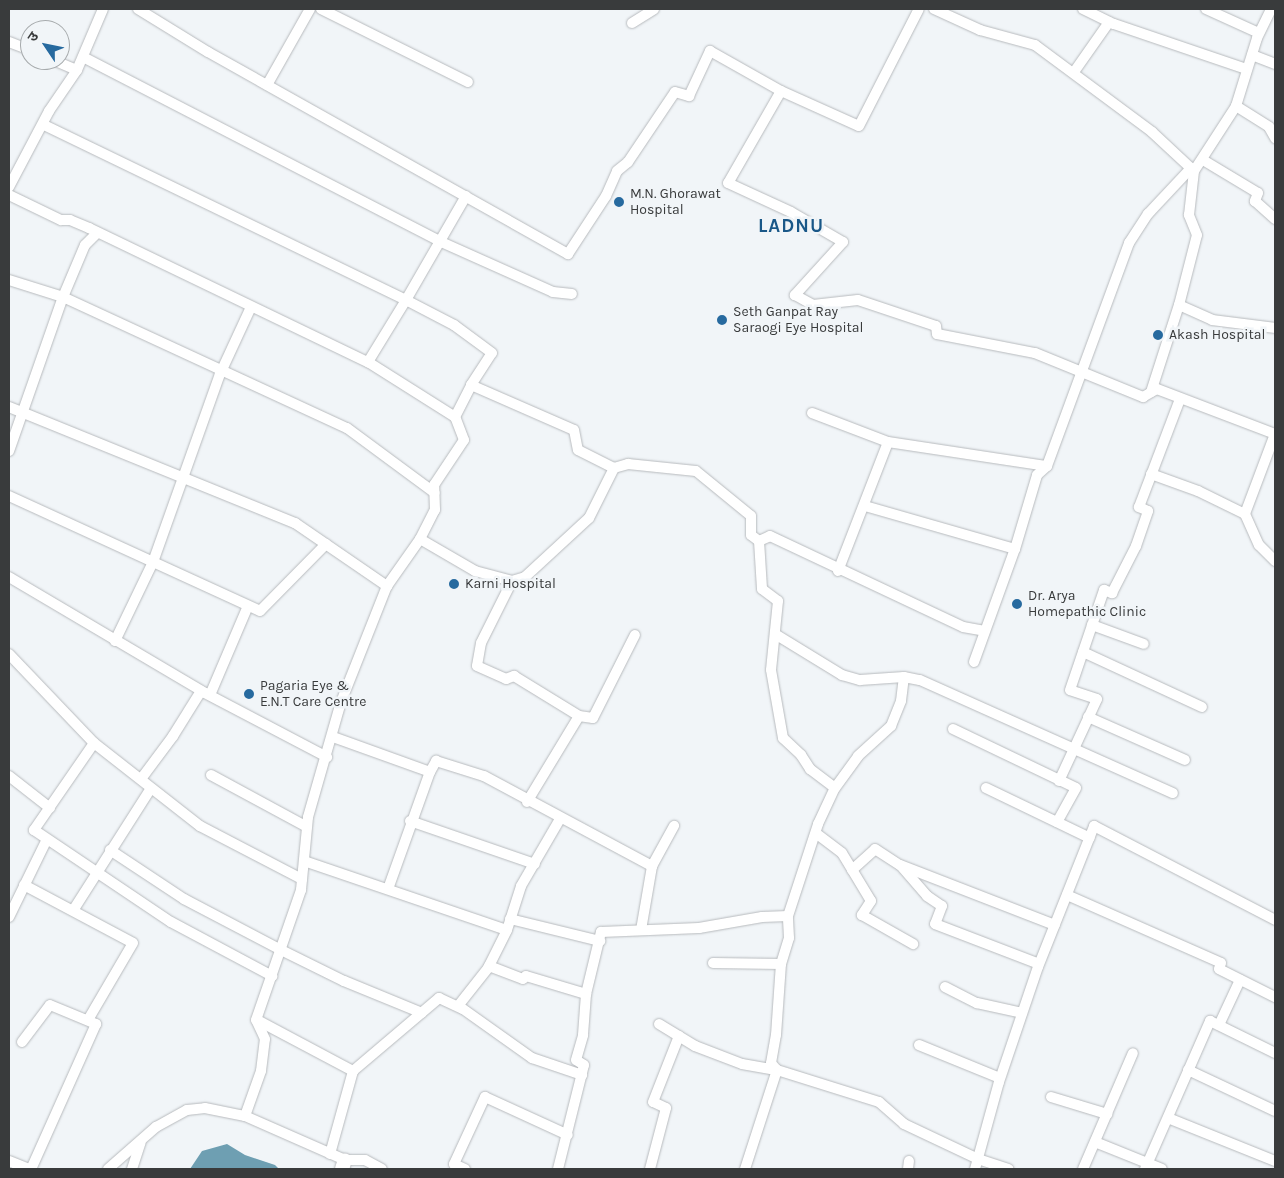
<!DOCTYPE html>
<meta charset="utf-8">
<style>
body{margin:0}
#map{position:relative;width:1284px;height:1178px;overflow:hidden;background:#f1f5f8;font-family:Karla,"Noto Sans Devanagari",sans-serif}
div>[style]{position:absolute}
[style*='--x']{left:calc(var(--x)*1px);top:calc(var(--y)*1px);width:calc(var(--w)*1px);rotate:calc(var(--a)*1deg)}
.water>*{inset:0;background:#6e9fb2}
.roads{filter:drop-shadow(0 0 1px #b7babd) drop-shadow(0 0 1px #b7babd)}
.minor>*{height:10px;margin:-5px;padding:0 5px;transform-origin:5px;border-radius:5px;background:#fff}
.major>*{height:14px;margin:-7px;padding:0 7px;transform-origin:7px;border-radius:7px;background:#fff}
.dots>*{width:14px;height:14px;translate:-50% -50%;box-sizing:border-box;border:2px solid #f1f5f8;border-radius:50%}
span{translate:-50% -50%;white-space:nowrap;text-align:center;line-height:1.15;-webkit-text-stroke:5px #f1f5f8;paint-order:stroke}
.poi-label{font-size:14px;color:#393b3c}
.left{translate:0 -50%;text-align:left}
.district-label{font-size:19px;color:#1a5888;font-weight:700;letter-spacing:1px}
.frame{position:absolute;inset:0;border:10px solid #393b3c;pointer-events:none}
.north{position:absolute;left:20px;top:20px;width:50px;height:50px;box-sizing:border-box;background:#f1f5f8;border:1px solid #a7abad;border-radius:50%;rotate:304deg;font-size:14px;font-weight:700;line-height:20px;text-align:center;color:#393b3c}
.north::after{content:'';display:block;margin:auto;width:18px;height:22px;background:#276a9f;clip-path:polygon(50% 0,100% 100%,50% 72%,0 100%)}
</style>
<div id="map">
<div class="water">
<i style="clip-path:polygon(227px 1144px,245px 1155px,275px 1165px,279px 1169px,190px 1169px,202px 1151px)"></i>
</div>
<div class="roads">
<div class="minor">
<i style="--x:138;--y:9;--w:82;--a:31.6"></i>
<i style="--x:208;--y:52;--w:413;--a:29.3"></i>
<i style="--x:568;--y:254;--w:69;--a:-56.8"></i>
<i style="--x:606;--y:196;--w:27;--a:-66"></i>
<i style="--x:617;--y:171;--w:14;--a:-39"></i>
<i style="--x:628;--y:162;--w:84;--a:-56.1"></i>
<i style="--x:675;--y:92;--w:15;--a:16"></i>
<i style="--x:689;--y:96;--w:50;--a:-65"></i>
<i style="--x:710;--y:51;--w:81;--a:29.4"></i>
<i style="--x:781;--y:91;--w:106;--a:119.9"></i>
<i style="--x:728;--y:183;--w:69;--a:24.7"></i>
<i style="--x:791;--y:212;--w:60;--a:30"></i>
<i style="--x:843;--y:242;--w:72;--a:132.2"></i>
<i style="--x:795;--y:295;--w:21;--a:29"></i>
<i style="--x:813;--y:305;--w:45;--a:-6.3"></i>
<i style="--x:858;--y:300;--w:82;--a:18.4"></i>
<i style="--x:936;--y:326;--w:8;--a:83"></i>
<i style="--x:937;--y:334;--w:100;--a:11"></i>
<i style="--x:1035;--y:353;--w:117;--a:22.2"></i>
<i style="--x:1143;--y:397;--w:16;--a:-30"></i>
<i style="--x:1157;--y:389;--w:126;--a:20.9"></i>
<i style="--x:321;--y:9;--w:164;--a:26.4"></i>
<i style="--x:934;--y:9;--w:51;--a:24.5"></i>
<i style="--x:980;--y:30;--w:57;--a:15.3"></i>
<i style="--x:1035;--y:45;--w:146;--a:36.6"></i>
<i style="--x:1152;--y:132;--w:57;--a:42.9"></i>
<i style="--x:1083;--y:9;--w:34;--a:26"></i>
<i style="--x:1114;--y:24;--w:139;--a:18.8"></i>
<i style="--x:1206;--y:9;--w:58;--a:24.4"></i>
<i style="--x:632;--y:23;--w:26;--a:-32"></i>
<i style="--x:9;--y:42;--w:22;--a:21"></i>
<i style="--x:1252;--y:55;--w:25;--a:21"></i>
<i style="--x:83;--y:57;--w:401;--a:27.3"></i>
<i style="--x:439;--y:241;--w:125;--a:24.1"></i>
<i style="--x:553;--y:292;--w:19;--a:6"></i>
<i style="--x:53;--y:60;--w:26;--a:23"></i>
<i style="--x:1074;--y:72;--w:61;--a:-55"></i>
<i style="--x:267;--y:85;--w:87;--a:-60.5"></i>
<i style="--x:781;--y:91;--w:85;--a:24.2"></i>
<i style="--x:859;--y:126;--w:131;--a:-62.9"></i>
<i style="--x:1236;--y:106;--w:39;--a:32"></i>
<i style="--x:1269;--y:127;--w:13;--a:61"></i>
<i style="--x:1203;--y:160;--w:64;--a:31"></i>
<i style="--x:1258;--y:193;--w:9;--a:111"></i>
<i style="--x:1255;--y:201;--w:27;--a:42"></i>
<i style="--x:9;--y:187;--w:86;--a:-62.2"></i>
<i style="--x:49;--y:111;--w:50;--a:-55.7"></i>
<i style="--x:77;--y:70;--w:66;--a:-66.9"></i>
<i style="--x:9;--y:195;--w:58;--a:25.7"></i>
<i style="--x:61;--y:220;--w:9;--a:0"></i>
<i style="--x:70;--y:220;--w:21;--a:23"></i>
<i style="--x:89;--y:228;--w:310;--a:25.7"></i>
<i style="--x:368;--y:362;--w:73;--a:-58.5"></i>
<i style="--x:406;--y:300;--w:402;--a:-154.2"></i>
<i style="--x:9;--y:280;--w:57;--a:17.5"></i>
<i style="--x:63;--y:297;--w:313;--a:24.8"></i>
<i style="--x:347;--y:428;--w:109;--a:36.5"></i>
<i style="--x:1179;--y:305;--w:36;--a:24"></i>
<i style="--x:1212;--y:320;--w:64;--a:7.2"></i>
<i style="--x:368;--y:362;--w:103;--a:32.3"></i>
<i style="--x:471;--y:385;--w:112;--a:23.6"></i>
<i style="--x:574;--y:430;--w:20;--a:79"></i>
<i style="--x:578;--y:450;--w:40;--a:26.6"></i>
<i style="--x:614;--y:468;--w:15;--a:-16"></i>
<i style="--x:628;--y:464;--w:68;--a:5.9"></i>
<i style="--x:696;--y:471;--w:71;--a:39.3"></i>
<i style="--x:751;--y:516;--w:19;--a:90"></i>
<i style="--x:751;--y:535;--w:10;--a:37"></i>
<i style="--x:759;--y:541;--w:48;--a:86.4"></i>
<i style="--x:762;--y:589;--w:20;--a:37"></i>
<i style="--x:778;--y:601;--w:69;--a:95.8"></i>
<i style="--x:771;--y:670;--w:69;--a:80"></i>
<i style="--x:783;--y:738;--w:25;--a:43"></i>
<i style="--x:801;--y:755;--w:17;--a:57"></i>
<i style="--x:810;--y:769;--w:31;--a:37"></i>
<i style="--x:1151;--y:392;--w:91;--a:-72.2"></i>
<i style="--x:1179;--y:305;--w:72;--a:-75.6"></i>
<i style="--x:1197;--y:235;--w:22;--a:-112"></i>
<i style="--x:1189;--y:215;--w:44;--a:-83.5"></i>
<i style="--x:1194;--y:171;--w:77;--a:-57.1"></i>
<i style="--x:1236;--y:106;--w:71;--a:-72.8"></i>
<i style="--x:1257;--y:38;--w:32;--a:-64"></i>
<i style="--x:9;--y:407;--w:309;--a:22.1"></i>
<i style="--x:295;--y:523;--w:112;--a:34.4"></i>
<i style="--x:812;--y:413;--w:81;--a:20.9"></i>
<i style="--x:888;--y:442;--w:161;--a:8.6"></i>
<i style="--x:1275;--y:434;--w:85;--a:110.6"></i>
<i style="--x:1245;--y:514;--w:34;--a:66"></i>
<i style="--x:1259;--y:545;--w:23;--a:45"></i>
<i style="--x:9;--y:451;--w:163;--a:-70.7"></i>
<i style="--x:63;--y:297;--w:56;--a:-67.1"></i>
<i style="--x:85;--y:245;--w:16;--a:-45"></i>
<i style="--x:1151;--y:474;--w:50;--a:19.9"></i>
<i style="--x:1198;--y:491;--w:52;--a:26.1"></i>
<i style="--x:9;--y:496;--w:276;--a:24.6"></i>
<i style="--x:260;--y:611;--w:94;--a:-45.4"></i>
<i style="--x:865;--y:506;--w:156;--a:16"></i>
<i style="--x:420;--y:539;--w:64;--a:30.2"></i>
<i style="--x:475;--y:571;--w:38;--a:15"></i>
<i style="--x:512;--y:581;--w:14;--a:-17"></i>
<i style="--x:525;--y:577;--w:87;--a:-42.7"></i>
<i style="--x:589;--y:518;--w:56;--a:-63.4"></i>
<i style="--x:759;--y:541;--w:12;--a:-24"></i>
<i style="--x:770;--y:536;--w:213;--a:25.2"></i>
<i style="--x:963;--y:627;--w:22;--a:10"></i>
<i style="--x:838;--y:571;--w:138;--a:-68.8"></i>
<i style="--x:9;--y:577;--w:228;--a:30.6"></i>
<i style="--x:205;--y:693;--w:138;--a:27.7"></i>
<i style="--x:512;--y:581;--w:69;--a:116.6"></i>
<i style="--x:481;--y:643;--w:23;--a:100"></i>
<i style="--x:477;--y:666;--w:32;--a:24"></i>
<i style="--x:506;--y:679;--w:9;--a:-21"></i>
<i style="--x:514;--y:676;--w:76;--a:31.6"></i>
<i style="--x:1092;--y:625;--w:55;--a:20.1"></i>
<i style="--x:775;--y:634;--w:79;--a:31.5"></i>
<i style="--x:842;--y:675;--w:19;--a:16"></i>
<i style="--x:860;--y:680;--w:44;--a:-3.9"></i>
<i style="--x:904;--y:677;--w:16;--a:11"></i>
<i style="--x:920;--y:680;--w:277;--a:24.1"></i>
<i style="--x:115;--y:641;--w:88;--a:-64.3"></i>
<i style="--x:153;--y:562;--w:200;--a:-70.4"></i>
<i style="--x:220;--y:374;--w:74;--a:-65.2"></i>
<i style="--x:1083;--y:652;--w:131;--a:24.8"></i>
<i style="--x:9;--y:654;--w:123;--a:46.3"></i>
<i style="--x:94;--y:743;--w:135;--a:38.1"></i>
<i style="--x:200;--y:826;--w:115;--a:27.5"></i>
<i style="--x:974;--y:662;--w:120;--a:-70.1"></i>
<i style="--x:1015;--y:549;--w:77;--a:-73.4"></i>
<i style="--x:1037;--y:475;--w:13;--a:-42"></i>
<i style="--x:1047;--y:466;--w:238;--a:-69.8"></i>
<i style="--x:1129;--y:243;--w:35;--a:-57"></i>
<i style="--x:1148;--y:214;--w:63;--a:-46.9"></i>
<i style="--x:210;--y:695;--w:97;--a:-66.9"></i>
<i style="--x:1088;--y:717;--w:106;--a:23.9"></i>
<i style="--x:953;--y:729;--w:136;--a:25.6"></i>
<i style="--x:1076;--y:788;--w:39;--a:119"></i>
<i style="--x:333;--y:737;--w:103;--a:19.8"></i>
<i style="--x:430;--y:772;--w:13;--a:-61"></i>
<i style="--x:436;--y:761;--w:50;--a:17.4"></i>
<i style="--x:484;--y:776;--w:191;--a:28.2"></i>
<i style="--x:94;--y:743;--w:106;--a:124.6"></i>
<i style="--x:34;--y:830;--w:165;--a:33.9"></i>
<i style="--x:171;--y:922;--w:115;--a:28.1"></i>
<i style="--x:211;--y:775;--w:109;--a:28.4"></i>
<i style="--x:9;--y:776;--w:52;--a:38"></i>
<i style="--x:141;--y:779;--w:54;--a:-53.3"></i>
<i style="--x:173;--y:736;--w:53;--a:-58.1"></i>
<i style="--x:1059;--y:781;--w:90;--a:-65.1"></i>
<i style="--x:1097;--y:699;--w:28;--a:-162"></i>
<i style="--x:1070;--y:690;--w:106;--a:-71.2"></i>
<i style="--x:1104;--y:590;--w:9;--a:21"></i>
<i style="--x:1112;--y:593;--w:53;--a:-62.9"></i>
<i style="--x:1136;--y:546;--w:37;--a:-71"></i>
<i style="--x:1148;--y:511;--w:10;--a:-156"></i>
<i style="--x:1139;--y:507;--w:116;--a:-69.2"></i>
<i style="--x:986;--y:788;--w:115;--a:25.7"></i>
<i style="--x:527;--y:802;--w:100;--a:-58.8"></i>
<i style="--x:579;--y:716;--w:14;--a:8"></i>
<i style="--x:593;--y:718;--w:93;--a:-63.2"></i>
<i style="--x:410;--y:821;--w:132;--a:19"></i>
<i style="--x:817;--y:834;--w:31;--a:37"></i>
<i style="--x:842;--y:853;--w:56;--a:58.9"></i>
<i style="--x:871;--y:901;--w:17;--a:123"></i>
<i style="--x:862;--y:915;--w:59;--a:29.6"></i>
<i style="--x:110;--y:850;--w:89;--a:33.5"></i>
<i style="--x:184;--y:899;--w:110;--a:27.7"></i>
<i style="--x:281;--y:950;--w:70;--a:26.2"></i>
<i style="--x:344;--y:981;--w:84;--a:22.3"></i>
<i style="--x:304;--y:861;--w:214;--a:18.8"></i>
<i style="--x:902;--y:867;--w:38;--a:49"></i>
<i style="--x:927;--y:896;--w:18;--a:34"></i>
<i style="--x:942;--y:906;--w:19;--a:111"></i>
<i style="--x:935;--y:924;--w:111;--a:21"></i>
<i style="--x:852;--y:870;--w:31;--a:-42"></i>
<i style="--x:875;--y:849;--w:30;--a:33"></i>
<i style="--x:900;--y:865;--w:166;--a:21.2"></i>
<i style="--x:24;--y:885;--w:123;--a:28"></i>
<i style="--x:133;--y:943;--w:89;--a:120.3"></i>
<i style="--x:388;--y:889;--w:124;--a:-70.3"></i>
<i style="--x:1067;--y:895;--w:168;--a:23.8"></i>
<i style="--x:1221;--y:963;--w:6;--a:108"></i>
<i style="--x:1219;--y:969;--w:63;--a:26.6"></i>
<i style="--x:74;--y:909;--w:143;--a:-57.5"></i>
<i style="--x:9;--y:917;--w:85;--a:-64"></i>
<i style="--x:510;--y:919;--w:93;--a:13.7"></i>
<i style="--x:641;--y:930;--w:65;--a:-80.2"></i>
<i style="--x:652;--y:866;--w:46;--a:-61.2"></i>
<i style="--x:713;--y:963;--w:68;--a:0.8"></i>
<i style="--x:489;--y:966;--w:36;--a:21"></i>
<i style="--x:523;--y:979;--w:4;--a:-45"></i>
<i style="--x:526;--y:976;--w:63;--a:16.7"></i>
<i style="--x:945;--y:987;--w:36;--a:27"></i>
<i style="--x:977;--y:1003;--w:46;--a:12.5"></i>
<i style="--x:458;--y:1006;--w:48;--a:-51.7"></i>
<i style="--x:488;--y:968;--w:42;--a:-63.4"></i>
<i style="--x:507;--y:930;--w:46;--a:-72.3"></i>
<i style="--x:521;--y:886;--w:78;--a:-59.8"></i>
<i style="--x:257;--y:1020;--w:109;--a:28"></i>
<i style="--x:659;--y:1024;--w:42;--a:31.4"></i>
<i style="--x:695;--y:1046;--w:50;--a:21"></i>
<i style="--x:742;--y:1064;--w:36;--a:10"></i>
<i style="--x:777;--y:1070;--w:107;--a:17.4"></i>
<i style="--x:879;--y:1102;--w:33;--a:41"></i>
<i style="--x:904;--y:1124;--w:82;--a:25.3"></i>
<i style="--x:978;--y:1159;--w:32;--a:18"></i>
<i style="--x:1219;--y:1025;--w:50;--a:-65"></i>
<i style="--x:22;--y:1042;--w:46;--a:-52.9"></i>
<i style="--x:50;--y:1005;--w:50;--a:22.4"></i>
<i style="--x:96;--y:1024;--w:159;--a:114.1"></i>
<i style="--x:919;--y:1045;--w:87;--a:22.2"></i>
<i style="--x:777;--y:1070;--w:9;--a:-131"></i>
<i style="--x:771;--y:1063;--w:28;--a:-80"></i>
<i style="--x:776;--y:1035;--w:71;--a:-86"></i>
<i style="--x:781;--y:964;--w:27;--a:-73"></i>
<i style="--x:789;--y:938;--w:22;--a:-93"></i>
<i style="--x:788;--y:916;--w:97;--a:-71.9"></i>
<i style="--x:818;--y:824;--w:40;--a:-65"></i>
<i style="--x:835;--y:788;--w:39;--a:-54"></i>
<i style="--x:858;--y:756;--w:45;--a:-42.3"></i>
<i style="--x:891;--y:726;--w:27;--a:-68"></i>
<i style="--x:901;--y:701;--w:24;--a:-83"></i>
<i style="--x:1188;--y:1070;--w:96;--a:25.2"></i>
<i style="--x:1051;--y:1097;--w:59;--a:16.9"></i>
<i style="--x:245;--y:1116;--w:48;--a:-70.4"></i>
<i style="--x:261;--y:1071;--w:32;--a:-83"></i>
<i style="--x:265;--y:1039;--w:21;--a:-115"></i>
<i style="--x:256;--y:1020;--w:138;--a:-70.9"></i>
<i style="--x:301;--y:890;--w:73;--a:-84.5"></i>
<i style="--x:308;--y:817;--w:120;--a:-74"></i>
<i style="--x:341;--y:702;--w:125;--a:-68.4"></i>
<i style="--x:387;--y:586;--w:57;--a:-54.9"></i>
<i style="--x:420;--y:539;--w:33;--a:-63"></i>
<i style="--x:435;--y:510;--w:25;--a:-92"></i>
<i style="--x:434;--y:485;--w:54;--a:-56.3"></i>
<i style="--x:464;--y:440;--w:25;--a:-111"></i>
<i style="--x:455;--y:417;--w:36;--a:-63"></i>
<i style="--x:471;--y:385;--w:38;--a:-57"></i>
<i style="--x:492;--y:353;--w:47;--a:-143.6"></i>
<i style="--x:454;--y:325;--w:54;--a:-152.5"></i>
<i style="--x:406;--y:300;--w:120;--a:-60"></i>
<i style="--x:1168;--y:1118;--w:115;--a:21.9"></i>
<i style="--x:1095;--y:1142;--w:72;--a:21.9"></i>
<i style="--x:330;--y:1154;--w:86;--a:-74.5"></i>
<i style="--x:353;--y:1071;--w:113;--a:-40.3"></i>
<i style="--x:439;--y:998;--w:26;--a:25"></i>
<i style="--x:463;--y:1009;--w:85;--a:35.4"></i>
<i style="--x:532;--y:1058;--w:53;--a:18.8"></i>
<i style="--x:9;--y:1161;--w:22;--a:22"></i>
<i style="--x:108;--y:1169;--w:64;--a:-41.2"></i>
<i style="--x:156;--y:1127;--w:35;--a:-29"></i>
<i style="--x:187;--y:1110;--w:18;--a:-6"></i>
<i style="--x:205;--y:1108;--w:41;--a:11.3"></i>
<i style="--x:245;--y:1116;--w:109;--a:23.7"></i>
<i style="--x:345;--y:1160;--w:20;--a:0"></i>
<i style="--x:365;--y:1160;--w:19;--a:28"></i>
<i style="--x:132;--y:1169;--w:28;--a:-72"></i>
<i style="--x:465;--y:1169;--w:12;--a:-156"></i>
<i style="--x:454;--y:1164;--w:74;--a:-65.2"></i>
<i style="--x:485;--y:1097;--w:91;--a:24.6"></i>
<i style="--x:558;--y:1169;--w:107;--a:-76"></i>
<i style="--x:584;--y:1065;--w:9;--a:-148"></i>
<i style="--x:576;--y:1060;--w:26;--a:-74"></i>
<i style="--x:583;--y:1035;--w:41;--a:-85.8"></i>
<i style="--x:586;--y:994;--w:64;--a:-76.4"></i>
<i style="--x:601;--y:932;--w:98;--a:-2.3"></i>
<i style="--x:699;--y:928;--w:64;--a:-9.9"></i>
<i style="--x:762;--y:917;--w:26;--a:-2"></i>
<i style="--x:650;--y:1169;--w:63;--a:-75.3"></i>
<i style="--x:666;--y:1108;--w:14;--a:-155"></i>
<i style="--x:653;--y:1102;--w:71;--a:-68.5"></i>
<i style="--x:745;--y:1169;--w:104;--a:-72.1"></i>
<i style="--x:908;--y:1169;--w:8;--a:-83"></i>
<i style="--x:975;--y:1169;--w:90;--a:-74.6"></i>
<i style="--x:999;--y:1082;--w:121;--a:-71.3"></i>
<i style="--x:1038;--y:967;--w:152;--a:-68.3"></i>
<i style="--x:1094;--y:826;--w:204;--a:27.4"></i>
<i style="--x:1083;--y:1169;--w:126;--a:-66.7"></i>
<i style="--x:1145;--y:1169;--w:162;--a:-66.3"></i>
<i style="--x:1210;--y:1021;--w:72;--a:26.2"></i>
</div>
<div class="major">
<i style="--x:342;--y:1169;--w:9;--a:-72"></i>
</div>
</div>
<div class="dots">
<i style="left:619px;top:202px;background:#276a9f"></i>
<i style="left:722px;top:320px;background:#276a9f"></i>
<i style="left:1158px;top:335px;background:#276a9f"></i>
<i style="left:454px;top:584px;background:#276a9f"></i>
<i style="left:1017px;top:604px;background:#276a9f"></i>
<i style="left:249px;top:694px;background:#276a9f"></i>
</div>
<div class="poi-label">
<span class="left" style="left:630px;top:202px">M.N. Ghorawat<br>Hospital</span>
<span class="left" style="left:733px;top:320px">Seth Ganpat Ray<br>Saraogi Eye Hospital</span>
<span class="left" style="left:1169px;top:335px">Akash Hospital</span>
<span class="left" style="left:465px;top:584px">Karni Hospital</span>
<span class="left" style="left:1028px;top:604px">Dr. Arya<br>Homepathic Clinic</span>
<span class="left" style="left:260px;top:694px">Pagaria Eye &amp;<br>E.N.T Care Centre</span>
</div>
<div class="district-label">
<span style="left:791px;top:227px">LADNU</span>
</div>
<div class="frame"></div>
<div class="north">उ</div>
</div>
